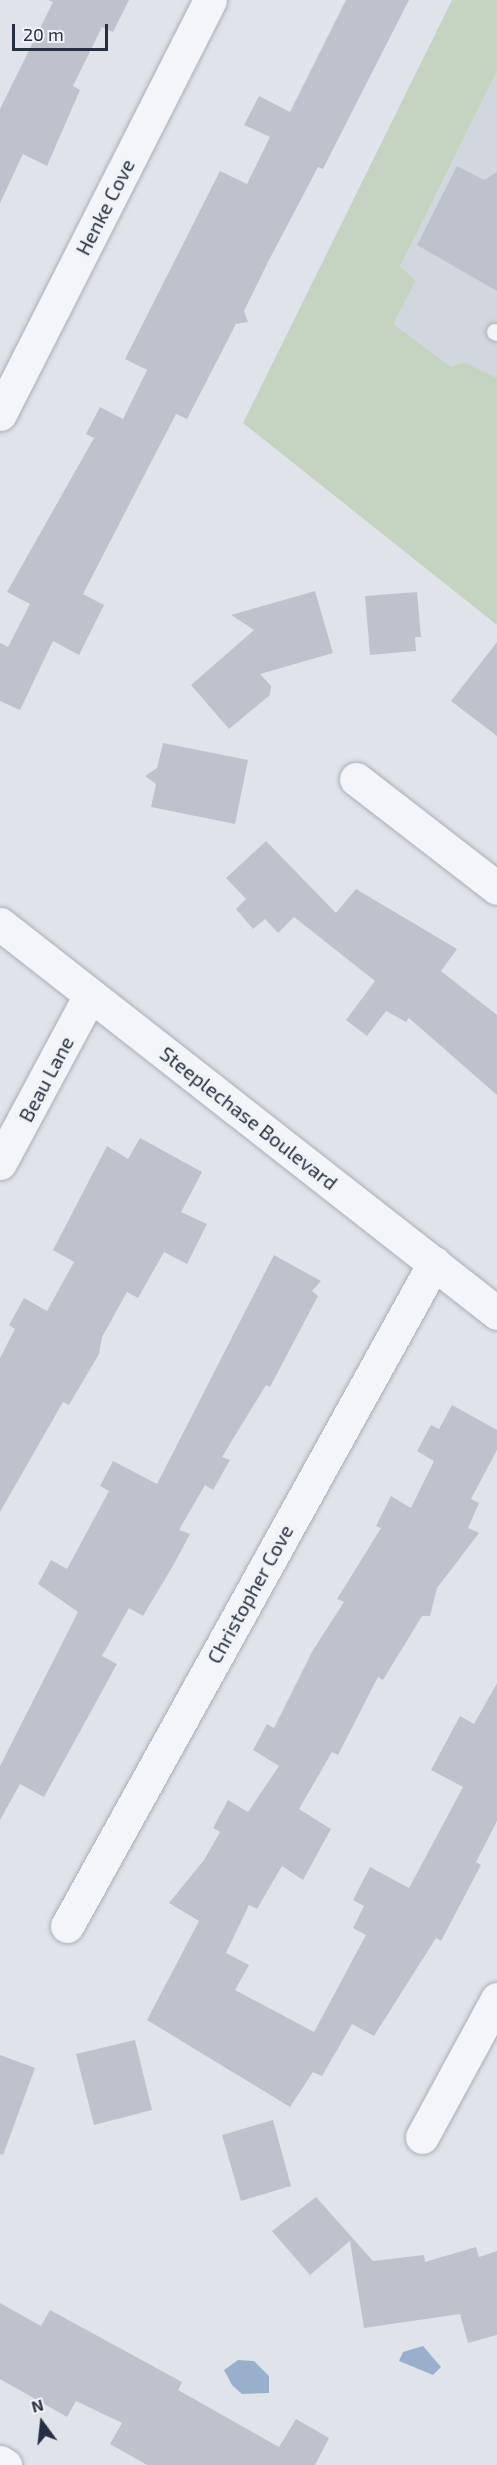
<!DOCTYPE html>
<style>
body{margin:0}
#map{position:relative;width:497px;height:2465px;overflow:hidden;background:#e0e4ea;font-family:"Exo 2",sans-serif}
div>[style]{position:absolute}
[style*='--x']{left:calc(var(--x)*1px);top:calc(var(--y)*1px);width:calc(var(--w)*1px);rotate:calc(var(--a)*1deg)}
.built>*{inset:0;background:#d2d6df}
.green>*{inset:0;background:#c5d4c0}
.water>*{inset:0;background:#99b0cc}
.building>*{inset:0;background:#bdc2cd}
.roads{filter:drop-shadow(0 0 2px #a8aeb8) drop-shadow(0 0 2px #a8aeb8)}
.service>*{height:16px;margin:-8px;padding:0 8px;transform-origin:8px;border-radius:8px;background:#f3f5f8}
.minor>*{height:33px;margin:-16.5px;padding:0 16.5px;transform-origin:16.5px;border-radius:16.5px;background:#f3f5f8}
span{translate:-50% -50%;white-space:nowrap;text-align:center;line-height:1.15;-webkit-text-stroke:6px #f0f3f7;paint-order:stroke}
.street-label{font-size:20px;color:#273042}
.north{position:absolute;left:12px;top:2393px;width:60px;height:60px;-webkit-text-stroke:4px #f0f3f7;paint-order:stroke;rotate:345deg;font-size:16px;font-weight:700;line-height:24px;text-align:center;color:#273042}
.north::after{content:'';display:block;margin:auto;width:21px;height:27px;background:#273042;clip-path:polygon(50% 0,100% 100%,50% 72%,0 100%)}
.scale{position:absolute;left:12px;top:24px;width:96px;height:27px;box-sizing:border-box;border:3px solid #273042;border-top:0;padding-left:8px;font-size:18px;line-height:21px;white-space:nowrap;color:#273042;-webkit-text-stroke:4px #f0f3f7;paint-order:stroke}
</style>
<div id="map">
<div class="built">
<i style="clip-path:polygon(497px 71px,497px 378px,464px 362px,451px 367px,392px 324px,416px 281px,400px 266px)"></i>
</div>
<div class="green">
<i style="clip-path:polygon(452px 0,497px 0,497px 71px,400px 266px,416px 281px,393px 324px,451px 367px,464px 362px,497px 378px,497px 625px,243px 423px)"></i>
</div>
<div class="water">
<i style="clip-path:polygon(423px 2346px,441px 2367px,433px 2375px,399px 2361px,403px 2352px)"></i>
<i style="clip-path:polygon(238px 2360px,254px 2361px,269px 2376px,269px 2393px,242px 2394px,232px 2385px,224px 2370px)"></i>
</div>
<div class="building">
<i style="clip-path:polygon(48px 0,129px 0,113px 32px,102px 27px,73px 86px,80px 90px,47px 166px,23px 154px,0 203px,0 109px,53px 2px)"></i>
<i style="clip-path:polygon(346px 0,409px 0,330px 155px,323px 169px,318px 167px,268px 262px,244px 311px,248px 322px,236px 324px,187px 419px,176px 414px,83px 594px,104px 605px,79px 655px,53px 641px,20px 710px,0 701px,0 643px,8px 647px,30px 604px,7px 592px,94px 438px,86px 434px,100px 407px,123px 419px,147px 370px,125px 359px,220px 171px,247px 184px,270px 137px,244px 125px,259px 96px,290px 112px)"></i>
<i style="clip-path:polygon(457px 166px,484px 180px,497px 172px,497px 291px,417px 245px)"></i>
<i style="clip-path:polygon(315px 591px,333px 653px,260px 674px,271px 686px,270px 695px,229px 729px,191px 685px,254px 630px,231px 615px)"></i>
<i style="clip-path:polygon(417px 592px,421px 637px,415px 637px,416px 651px,370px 655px,365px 596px)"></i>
<i style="clip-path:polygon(497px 642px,497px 736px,451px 701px)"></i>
<i style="clip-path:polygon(163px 743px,248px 760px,235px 824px,151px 807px,156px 784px,145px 776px,157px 768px)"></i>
<i style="clip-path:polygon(266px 841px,336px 913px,356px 889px,457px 949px,441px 971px,497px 1015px,497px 1095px,409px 1018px,406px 1022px,386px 1011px,367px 1036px,346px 1020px,375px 981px,294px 917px,278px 933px,265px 919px,253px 929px,236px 909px,246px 899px,226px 878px)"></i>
<i style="clip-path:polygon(140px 1138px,202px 1172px,181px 1212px,207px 1224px,187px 1264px,164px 1252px,138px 1298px,127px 1292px,102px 1337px,99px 1354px,69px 1405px,63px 1402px,0 1512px,0 1358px,15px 1329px,9px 1325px,24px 1298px,47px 1311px,74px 1262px,53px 1250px,107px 1146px,128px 1159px)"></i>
<i style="clip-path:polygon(274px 1255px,321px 1281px,312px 1291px,318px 1296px,270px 1387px,266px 1385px,222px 1457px,230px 1460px,213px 1490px,205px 1485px,179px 1530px,190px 1534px,174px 1564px,143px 1616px,129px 1608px,102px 1656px,117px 1664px,44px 1797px,20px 1784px,0 1820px,0 1766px,78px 1612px,38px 1584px,51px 1560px,67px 1569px,109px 1491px,100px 1486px,113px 1461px,157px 1484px)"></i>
<i style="clip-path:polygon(452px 1405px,497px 1430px,497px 1450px,471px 1499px,479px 1503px,468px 1528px,479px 1533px,437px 1588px,430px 1616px,422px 1616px,383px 1680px,378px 1677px,338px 1755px,332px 1752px,299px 1809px,331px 1829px,303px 1880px,282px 1866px,257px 1909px,249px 1905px,226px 1953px,249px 1965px,235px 1990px,314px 2032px,366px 1935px,353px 1928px,364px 1906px,353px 1900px,370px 1867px,409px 1888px,463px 1787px,431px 1770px,460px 1716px,474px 1724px,497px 1683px,497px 1821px,476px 1862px,481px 1865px,441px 1941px,436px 1938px,374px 2036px,352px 2024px,322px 2076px,313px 2072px,290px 2107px,147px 2020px,199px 1921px,169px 1903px,204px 1860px,220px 1832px,213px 1828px,228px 1800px,248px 1812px,279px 1766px,253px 1750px,267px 1724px,274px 1728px,313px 1650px,344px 1602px,337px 1599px,381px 1528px,376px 1526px,391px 1496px,411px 1508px,434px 1461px,417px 1451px,431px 1425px,439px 1429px)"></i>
<i style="clip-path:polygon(135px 2040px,152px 2110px,94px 2125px,76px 2054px)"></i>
<i style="clip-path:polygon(0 2055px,35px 2068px,3px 2155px,0 2154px)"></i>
<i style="clip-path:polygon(273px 2120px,291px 2186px,241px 2201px,222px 2135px)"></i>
<i style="clip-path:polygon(316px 2197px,373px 2261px,424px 2255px,425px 2262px,476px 2247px,479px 2257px,497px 2251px,497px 2335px,468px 2343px,460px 2314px,364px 2328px,350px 2241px,310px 2275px,272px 2231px)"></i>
<i style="clip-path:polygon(0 2303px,41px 2326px,50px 2310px,182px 2382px,178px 2390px,279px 2447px,296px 2419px,329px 2438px,315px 2465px,147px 2465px,110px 2444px,122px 2423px,76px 2401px,67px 2417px,0 2379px)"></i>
</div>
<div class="roads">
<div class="service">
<i style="--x:495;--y:332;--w:2;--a:27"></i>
</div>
<div class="minor">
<i style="--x:0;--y:414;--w:464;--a:-63.1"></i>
<i style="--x:356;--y:779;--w:178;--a:37.7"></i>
<i style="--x:0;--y:924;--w:631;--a:38.05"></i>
<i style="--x:0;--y:1163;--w:191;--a:-61.8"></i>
<i style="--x:67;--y:1926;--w:758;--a:-61.03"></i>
<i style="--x:422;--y:2137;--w:157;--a:-61.5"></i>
<i style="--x:0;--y:2462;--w:6;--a:31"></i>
</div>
</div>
<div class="street-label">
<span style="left:105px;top:207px;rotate:-63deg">Henke Cove</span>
<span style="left:46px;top:1079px;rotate:-62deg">Beau Lane</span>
<span style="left:249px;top:1118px;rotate:38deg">Steeplechase Boulevard</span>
<span style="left:250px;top:1594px;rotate:-61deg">Christopher Cove</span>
</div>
<div class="north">N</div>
<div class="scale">20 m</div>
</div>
